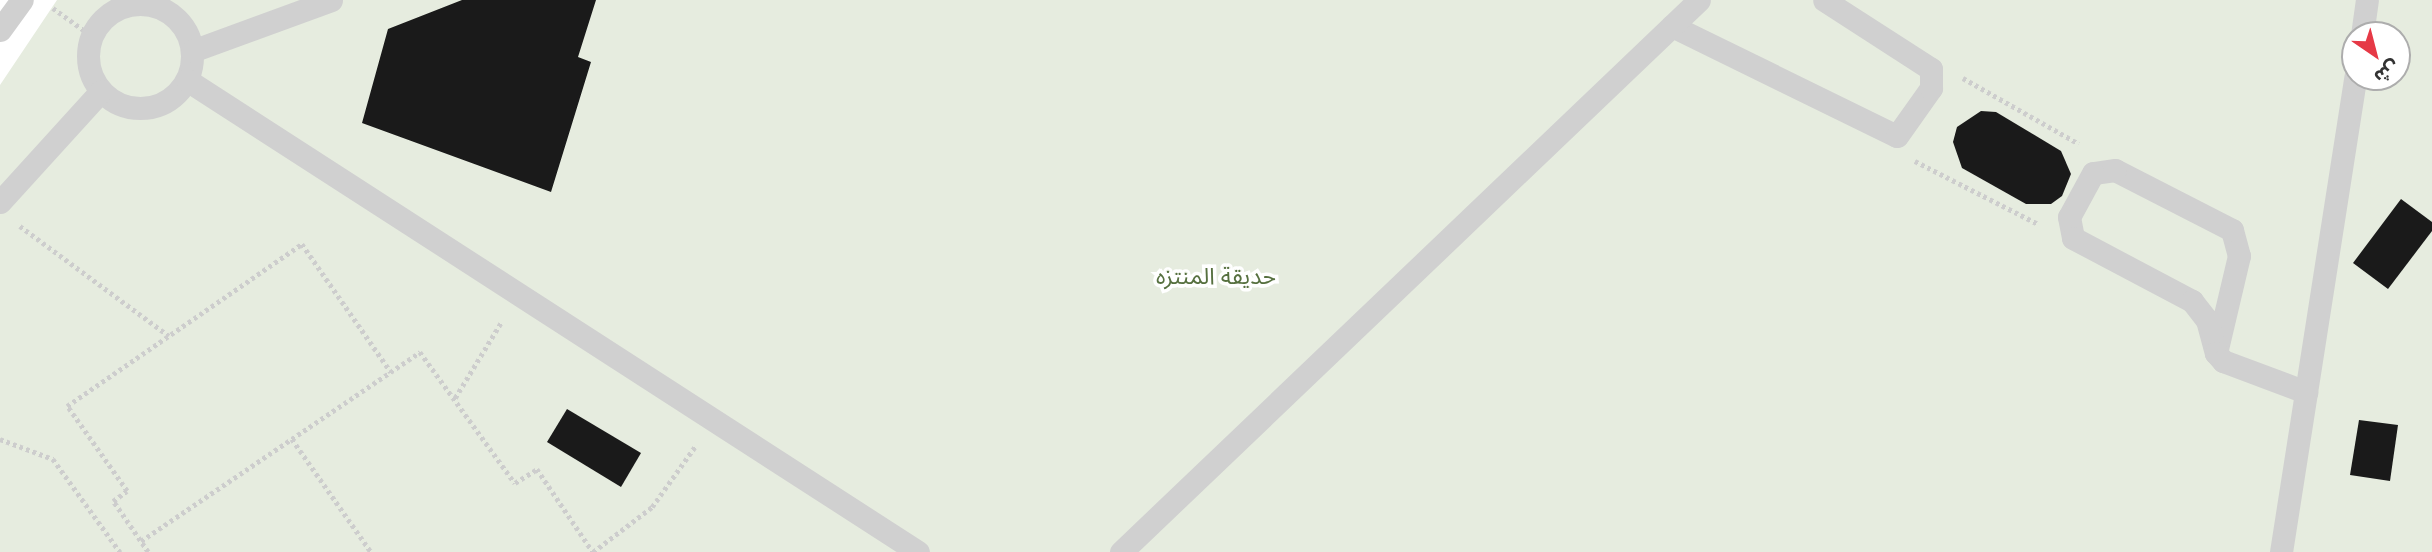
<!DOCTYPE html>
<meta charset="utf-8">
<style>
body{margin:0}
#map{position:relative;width:2432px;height:552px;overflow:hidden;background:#fff;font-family:"DM Sans","Noto Sans Arabic",sans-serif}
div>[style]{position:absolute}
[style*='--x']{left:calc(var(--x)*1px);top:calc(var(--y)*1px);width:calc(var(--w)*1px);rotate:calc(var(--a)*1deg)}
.green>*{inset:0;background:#e6ecdf}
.building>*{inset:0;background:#1a1a1a}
.path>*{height:4.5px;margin-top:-2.25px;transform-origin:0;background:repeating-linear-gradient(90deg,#cdcdcd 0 3.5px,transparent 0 7px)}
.service>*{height:23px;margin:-11.5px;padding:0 11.5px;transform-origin:11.5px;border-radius:11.5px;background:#d0d0d0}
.service>.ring{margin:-11.5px;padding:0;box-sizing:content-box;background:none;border:23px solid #d0d0d0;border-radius:50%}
span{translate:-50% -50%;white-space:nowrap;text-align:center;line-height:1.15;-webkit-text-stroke:7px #fff;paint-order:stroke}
.park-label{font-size:23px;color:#56703f}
.north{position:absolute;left:2341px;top:21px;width:70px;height:70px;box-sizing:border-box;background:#fff;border:2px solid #adadad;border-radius:50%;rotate:145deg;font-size:19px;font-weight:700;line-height:28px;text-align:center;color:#333}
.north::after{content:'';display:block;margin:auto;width:24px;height:32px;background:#e63946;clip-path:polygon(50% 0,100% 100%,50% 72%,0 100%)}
</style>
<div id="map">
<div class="green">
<i style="clip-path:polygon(evenodd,57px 0,2432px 0,2432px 552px,0 552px,0 85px,57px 0,2355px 35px,2397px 35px,2397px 77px,2355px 77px,2355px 35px)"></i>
</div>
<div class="building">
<i style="clip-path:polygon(462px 0,596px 0,578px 57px,591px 62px,551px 192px,362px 123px,388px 29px)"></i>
<i style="clip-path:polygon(1981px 111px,1996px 112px,2061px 151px,2071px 174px,2062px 196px,2051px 204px,2026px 204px,1962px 168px,1953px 142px,1957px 127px)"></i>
<i style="clip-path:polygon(2401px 199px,2432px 222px,2432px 231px,2388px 289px,2353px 263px)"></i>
<i style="clip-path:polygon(567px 409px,641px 453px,621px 487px,547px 442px)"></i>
<i style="clip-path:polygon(2359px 420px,2398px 425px,2390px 481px,2350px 475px)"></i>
</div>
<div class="path">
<i style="--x:53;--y:8;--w:48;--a:35.7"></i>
<i style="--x:1963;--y:78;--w:133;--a:29.6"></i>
<i style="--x:1915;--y:161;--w:138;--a:27.1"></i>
<i style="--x:20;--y:226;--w:185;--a:36.4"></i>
<i style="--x:455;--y:398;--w:90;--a:-58.6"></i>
<i style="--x:0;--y:439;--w:57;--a:20.7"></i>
<i style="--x:53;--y:459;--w:115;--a:54.2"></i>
<i style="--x:292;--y:439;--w:138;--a:55"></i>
<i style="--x:141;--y:541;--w:337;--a:-34.1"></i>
<i style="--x:420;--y:352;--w:162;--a:54.1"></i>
<i style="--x:515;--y:483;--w:26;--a:-32"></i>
<i style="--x:537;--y:469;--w:100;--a:56"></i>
<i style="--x:593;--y:552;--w:74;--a:-37.3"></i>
<i style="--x:652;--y:507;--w:76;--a:-54.6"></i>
<i style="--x:148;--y:552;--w:62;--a:-124.5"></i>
<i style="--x:113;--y:501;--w:17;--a:-36"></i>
<i style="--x:127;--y:491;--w:104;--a:-125.2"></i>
<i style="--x:67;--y:406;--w:285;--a:-34.6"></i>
<i style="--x:302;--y:244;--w:156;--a:55.2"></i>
</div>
<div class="service">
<i class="ring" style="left:88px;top:4px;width:81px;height:81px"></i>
<i style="--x:1672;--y:26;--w:250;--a:26.1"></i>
<i style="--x:1897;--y:136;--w:59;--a:-54.7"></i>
<i style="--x:1931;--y:88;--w:19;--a:-90"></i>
<i style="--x:1931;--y:69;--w:127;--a:-147.2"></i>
<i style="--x:0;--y:30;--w:37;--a:-54"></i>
<i style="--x:2362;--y:35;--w:35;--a:-82"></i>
<i style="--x:192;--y:51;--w:148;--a:-20.1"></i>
<i style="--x:187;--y:80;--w:870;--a:32.85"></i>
<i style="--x:0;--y:202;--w:150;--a:-47.7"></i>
<i style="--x:2216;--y:353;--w:100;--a:-76.7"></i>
<i style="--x:2239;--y:256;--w:27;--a:-105"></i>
<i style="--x:2232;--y:230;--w:131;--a:-152.9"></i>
<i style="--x:2115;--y:170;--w:22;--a:172"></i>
<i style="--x:2093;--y:173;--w:50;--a:118.6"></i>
<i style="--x:2069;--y:217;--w:21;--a:79"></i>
<i style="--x:2073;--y:238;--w:135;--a:27.9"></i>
<i style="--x:2192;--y:301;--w:24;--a:52"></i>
<i style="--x:2207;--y:320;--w:34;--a:75"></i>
<i style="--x:2216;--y:353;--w:11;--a:49"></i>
<i style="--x:2223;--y:361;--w:89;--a:20.5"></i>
<i style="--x:1121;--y:552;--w:799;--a:-43.68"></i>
<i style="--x:2281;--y:552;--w:481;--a:-81.1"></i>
</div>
<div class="park-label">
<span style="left:1216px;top:276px">حديقة المنتزه</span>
</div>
<div class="north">ش</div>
</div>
